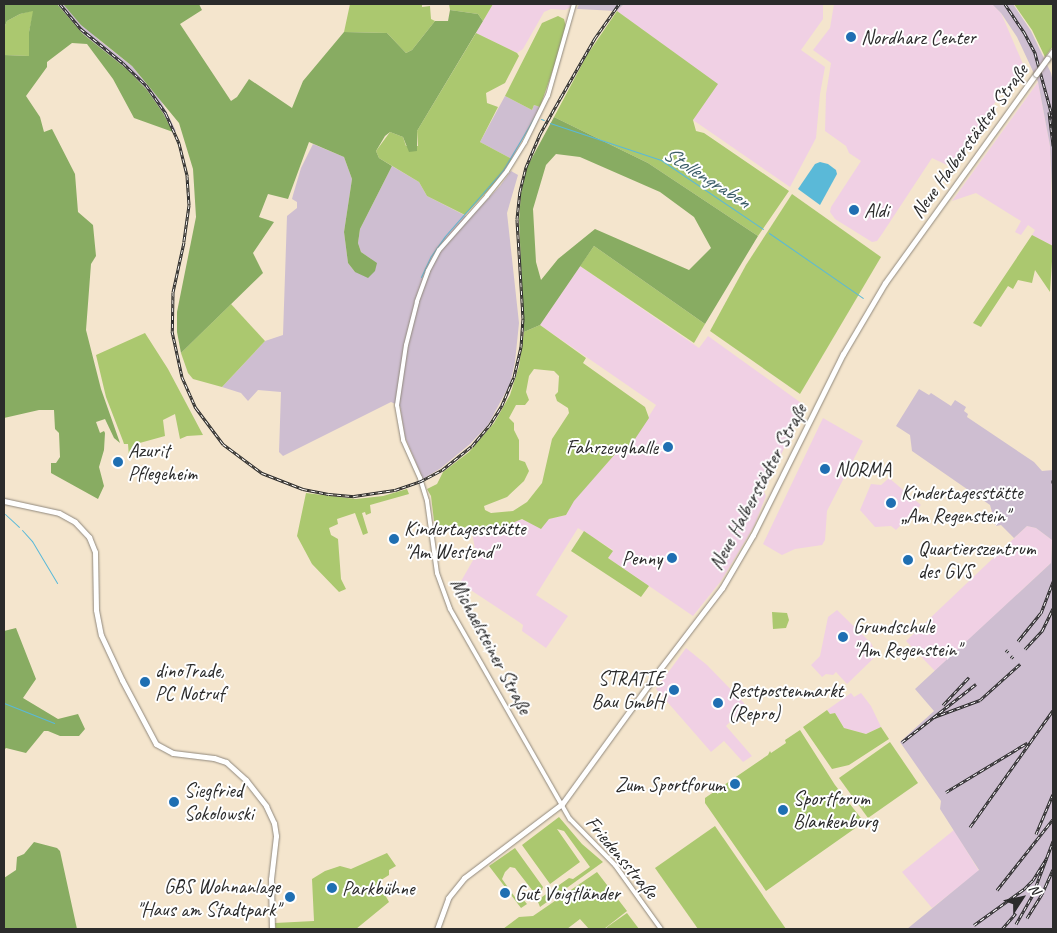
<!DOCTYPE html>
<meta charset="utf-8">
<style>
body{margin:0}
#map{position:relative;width:1057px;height:933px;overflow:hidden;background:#f4e5cd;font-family:Caveat,sans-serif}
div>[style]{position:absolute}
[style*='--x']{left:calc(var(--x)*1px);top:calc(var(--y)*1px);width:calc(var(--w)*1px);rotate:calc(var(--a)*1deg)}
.built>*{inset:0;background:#f0d0e4}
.industrial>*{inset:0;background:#cebed1}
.green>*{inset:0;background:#abc86f}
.forest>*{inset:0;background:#88ac62}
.water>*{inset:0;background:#5ab9d8}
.stream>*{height:1px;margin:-0.5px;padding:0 0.5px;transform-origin:0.5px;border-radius:0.5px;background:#5ab9d8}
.roads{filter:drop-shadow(0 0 1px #90887c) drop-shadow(0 0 1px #90887c)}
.minor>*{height:4px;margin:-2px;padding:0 2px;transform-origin:2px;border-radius:2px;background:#fff}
.major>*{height:5px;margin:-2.5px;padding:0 2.5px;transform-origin:2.5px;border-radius:2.5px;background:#fff}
.rail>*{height:3px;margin-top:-1.5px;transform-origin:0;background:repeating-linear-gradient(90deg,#fff 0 4px,#2b2b2b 0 8px);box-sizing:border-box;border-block:1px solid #2b2b2b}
.bridges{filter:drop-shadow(0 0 1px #90887c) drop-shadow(0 0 1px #90887c)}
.major-bridge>*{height:5px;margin:-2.5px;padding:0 2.5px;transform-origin:2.5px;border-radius:2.5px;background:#fff}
.dots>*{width:14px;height:14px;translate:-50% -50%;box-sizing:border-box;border:2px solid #fff;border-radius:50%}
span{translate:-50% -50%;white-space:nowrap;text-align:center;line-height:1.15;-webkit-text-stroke:4px #fff;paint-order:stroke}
.poi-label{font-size:20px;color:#2b2b2b}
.left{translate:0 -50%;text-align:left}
.right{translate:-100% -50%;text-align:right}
.street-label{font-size:20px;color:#2b2b2b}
.water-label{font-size:21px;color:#3b5d68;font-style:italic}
.frame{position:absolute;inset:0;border:5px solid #2b2b2b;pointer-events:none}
.north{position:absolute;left:997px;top:873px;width:50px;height:50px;-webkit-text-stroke:4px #fff;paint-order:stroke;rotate:55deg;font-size:14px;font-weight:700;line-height:20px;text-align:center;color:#2b2b2b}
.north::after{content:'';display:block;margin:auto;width:18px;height:22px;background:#2b2b2b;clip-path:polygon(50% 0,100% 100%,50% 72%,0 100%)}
</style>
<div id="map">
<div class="built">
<i style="clip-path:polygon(493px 4px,572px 4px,571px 7px,565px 10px,551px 9px,544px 12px,523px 49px,517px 53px,476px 33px)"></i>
<i style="clip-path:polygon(624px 4px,823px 4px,823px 19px,801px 50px,825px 67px,820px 94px,816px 138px,790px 187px,693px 120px,717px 84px,617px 11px)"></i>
<i style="clip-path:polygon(834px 4px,992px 4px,1001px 13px,1023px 64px,949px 166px,932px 158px,882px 234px,877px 241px,872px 242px,835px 219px,830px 212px,831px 207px,861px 161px,849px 153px,846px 146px,825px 131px,826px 94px,831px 63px,813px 50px,830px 28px)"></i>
<i style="clip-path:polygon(1038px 82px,1050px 146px,1053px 246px,1032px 235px,1035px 230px,1028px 225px,1021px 235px,1015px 232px,1021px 221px,976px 193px,952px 201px)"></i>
<i style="clip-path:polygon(580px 266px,699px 348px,708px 336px,804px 405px,764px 492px,766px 496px,754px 526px,721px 581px,693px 616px,608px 558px,613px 550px,578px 528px,536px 595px,568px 616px,546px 648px,522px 631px,523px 625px,519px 622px,460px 583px,476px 555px,472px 532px,480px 530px,481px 535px,503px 528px,514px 520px,549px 519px,566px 515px,573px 501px,616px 453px,629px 448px,656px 405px,540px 325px)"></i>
<i style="clip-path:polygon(823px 418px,863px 441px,827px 511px,825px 540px,822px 545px,795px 549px,782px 555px,763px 544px)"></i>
<i style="clip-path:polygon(889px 478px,921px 505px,896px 530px,891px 526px,875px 527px,860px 510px,871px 484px,881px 485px)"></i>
<i style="clip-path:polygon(1027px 526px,1036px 528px,1052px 540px,1051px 563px,935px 671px,906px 641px)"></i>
<i style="clip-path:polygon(837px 610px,871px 643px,877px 655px,847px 684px,836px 672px,833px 675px,826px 674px,822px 677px,811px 665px,820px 656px,828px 617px)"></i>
<i style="clip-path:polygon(686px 648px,707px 665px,744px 703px,744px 708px,726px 726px,752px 756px,743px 762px,724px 741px,711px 752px,656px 689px)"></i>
<i style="clip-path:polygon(851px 693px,854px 697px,861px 693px,871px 706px,881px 727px,866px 734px,844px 728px,835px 713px,830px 714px,827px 710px)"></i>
<i style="clip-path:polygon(954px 830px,979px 871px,932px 908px,902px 872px)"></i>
</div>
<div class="industrial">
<i style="clip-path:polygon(57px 4px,63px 4px,99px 40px,132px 66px,161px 101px,176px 131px,173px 132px,163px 113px,147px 90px,128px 70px,83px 34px)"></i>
<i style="clip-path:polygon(579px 4px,624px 4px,617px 11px,577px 9px)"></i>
<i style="clip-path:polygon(992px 4px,1013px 4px,1031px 31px,1051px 73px,1053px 82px,1053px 213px,1050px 146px,1038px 82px,1017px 37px,1001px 13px)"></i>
<i style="clip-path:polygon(505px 96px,532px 110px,534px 105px,540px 107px,512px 159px,480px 142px)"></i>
<i style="clip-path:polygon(313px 144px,344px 157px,352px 179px,344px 232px,348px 263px,355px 272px,371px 259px,361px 252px,358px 243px,360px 229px,392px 166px,419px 182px,427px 196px,470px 218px,500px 186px,511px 171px,518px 175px,507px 213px,519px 323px,515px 362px,510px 384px,488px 425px,470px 444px,441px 468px,423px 479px,405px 437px,400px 406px,391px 402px,283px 456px,279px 452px,281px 392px,258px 390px,248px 401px,241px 393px,222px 387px,265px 341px,283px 335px,287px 216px,297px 208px,297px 202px,292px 199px,293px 195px,301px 168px)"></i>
<i style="clip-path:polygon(919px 389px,929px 395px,931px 393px,951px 406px,955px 400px,966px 407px,964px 411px,968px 414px,967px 417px,1034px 462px,1042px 471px,1053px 470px,1053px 929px,907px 929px,979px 870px,940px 809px,941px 801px,900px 742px,934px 711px,915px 689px,1051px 563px,1052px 540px,1036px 528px,1027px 526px,1014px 538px,1001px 525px,996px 526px,990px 505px,912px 451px,910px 435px,896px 426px)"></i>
</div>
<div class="green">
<i style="clip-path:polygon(350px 4px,422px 4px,422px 7px,430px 6px,431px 19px,435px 21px,412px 50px,406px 53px,387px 33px,344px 32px)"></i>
<i style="clip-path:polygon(449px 4px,493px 4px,483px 21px,478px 14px,450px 10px)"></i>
<i style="clip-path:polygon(1014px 4px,1053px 4px,1053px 46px,1045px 57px,1032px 30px)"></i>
<i style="clip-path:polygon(34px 10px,29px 32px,29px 56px,4px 55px,4px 28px,7px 21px,20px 14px)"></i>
<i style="clip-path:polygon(617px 11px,718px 84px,693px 120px,696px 131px,704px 133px,789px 191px,758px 236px,648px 163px,554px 117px,587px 55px)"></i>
<i style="clip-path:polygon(558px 16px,564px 19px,566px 27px,561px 47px,540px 107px,534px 105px,532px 110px,505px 96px,542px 23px)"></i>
<i style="clip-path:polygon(476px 33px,517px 53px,519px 56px,505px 83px,486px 93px,487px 103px,498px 107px,480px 142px,512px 159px,495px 183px,465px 215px,427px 196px,419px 182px,379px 158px,376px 151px,390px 132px,403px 137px,406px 146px,418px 146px,417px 131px)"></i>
<i style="clip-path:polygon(792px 194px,881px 257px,800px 394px,710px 331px,746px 265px)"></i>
<i style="clip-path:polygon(1032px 235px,1053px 246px,1050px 292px,1035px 270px,1032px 283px,1018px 280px,1013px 289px,1008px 286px,981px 327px,973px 323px)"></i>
<i style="clip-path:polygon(594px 246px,705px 324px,694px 343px,580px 266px)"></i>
<i style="clip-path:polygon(231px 304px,265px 341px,222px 387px,193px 379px,188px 373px,181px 353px)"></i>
<i style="clip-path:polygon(evenodd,540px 325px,586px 358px,583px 363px,645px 407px,649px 418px,629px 448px,616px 453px,574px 501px,566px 515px,549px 519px,541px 529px,522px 519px,481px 536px,480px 530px,472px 532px,470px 529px,463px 527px,435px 529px,436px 521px,434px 521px,431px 496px,427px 489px,437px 484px,443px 472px,469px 452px,494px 423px,510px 395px,519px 366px,524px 332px,540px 325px,534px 369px,554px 371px,559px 376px,558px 392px,555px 395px,557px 401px,568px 408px,569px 413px,552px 439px,542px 483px,527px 502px,513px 511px,491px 513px,485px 510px,484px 506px,507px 497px,524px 481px,529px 471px,525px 462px,519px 460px,519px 440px,514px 430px,514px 423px,509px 418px,516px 405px,525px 405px,529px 400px,526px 392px,529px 376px,534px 369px)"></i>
<i style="clip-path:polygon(145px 333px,168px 369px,203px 435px,187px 436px,180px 439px,175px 414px,163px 420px,165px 436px,136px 444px,136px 452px,129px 457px,128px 444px,124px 444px,123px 441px,106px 397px,96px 355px)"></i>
<i style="clip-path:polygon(407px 489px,409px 494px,370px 505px,371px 513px,366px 515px,365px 512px,362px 513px,368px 533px,363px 535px,355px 513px,337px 519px,338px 524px,329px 528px,331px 535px,338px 539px,341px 579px,346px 589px,339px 592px,312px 564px,297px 536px,306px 493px,356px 499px,383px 496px)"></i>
<i style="clip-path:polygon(584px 531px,613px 551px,608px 558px,649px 586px,641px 597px,571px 551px)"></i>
<i style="clip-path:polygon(772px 612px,787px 613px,789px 620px,786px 628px,773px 629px)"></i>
<i style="clip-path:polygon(827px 710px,830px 714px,835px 713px,844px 728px,866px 734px,881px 727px,889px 739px,849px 765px,832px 769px,803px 727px)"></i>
<i style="clip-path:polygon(800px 730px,835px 785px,864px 822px,766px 891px,705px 803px,705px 798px,768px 755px,770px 751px,771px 753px,786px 743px,785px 740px)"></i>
<i style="clip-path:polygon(890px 742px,918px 783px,868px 818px,839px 778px)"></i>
<i style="clip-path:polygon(559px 817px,582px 844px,603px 862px,540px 907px,538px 902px,542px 897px,569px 878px,573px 879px,590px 867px,564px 831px,557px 829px,580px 862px,550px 884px,522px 845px)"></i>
<i style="clip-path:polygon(715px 826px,786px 929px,698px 929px,655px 868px)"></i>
<i style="clip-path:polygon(515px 848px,543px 887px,541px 892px,536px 895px,515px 868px,510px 867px,505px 872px,502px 879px,517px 900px,521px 897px,527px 904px,521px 908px,489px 866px)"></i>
<i style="clip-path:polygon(387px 853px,396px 866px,389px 870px,389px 875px,378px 882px,389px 902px,356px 929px,276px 929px,275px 923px,314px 921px,312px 879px,325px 871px,340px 866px,351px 869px)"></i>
<i style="clip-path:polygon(597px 872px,627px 911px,604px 929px,589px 929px,580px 919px,567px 929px,503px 929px,519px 917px,533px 916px)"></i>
<i style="clip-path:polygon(627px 913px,639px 929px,606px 929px,607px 927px)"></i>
</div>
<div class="forest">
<i style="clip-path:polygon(4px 4px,57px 4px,83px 34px,128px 70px,147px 90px,163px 113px,173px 132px,134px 118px,113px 79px,87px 44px,72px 43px,47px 62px,47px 67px,26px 96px,40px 117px,44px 132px,52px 129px,75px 174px,78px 212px,93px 225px,96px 256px,91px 264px,86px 330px,101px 389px,120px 443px,114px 438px,105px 419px,96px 422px,100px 433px,104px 431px,105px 433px,104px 450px,99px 467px,104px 486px,98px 499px,51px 473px,51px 463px,56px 463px,60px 457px,59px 433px,55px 429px,54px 410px,39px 410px,4px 418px,4px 55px,29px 56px,29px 32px,33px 11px,20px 14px,7px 21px,4px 28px)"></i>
<i style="clip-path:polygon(63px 4px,199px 4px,202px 10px,180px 24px,231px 101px,237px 97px,249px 79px,292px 108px,303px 81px,344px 32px,387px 33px,406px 53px,412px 50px,435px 21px,448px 21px,450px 10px,478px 14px,483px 21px,417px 131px,417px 151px,409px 152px,403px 137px,390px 132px,385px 136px,376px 151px,379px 158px,392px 166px,360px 229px,358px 243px,361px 252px,377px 263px,375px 271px,368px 278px,355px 272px,348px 263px,344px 232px,352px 179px,344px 157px,309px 142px,288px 199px,268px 194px,259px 217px,274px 222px,253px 253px,263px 273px,181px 353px,177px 332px,177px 312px,196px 217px,193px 169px,179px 123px,132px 66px,81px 25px)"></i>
<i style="clip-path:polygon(evenodd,554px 117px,648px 163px,758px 236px,705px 324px,594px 246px,540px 325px,524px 332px,519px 220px,521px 193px,527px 167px,554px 117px,556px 154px,580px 157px,660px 192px,694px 217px,711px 248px,689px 270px,595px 229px,558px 259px,541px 280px,536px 262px,533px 209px,546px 165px,556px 154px)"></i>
<i style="clip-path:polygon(16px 628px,36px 679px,23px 698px,58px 719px,78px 714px,85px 729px,79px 736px,60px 736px,48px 731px,44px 731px,26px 753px,6px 748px,4px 750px,4px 631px)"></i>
<i style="clip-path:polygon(34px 842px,57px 848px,60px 851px,77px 929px,4px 929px,4px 878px,16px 870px,17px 857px,24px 854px)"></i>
</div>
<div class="water">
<i style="clip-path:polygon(820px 162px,828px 164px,836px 170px,837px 174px,820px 205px,798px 189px,815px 164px)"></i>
</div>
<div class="stream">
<i style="--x:541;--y:119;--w:3;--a:18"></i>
<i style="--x:550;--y:123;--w:117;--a:18.4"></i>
<i style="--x:661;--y:160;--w:123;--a:34.1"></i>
<i style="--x:769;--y:233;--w:114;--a:34.7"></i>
<i style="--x:421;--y:277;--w:23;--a:-65"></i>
<i style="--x:431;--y:256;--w:24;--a:-55"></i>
<i style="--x:445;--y:236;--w:88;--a:-48.7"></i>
<i style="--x:503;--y:170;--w:63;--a:-59.3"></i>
<i style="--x:5;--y:514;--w:19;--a:43"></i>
<i style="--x:22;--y:530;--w:15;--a:48"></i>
<i style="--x:32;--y:541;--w:49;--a:59.2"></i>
<i style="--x:4;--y:703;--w:54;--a:21.8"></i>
</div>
<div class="roads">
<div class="minor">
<i style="--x:574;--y:4;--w:95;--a:105.9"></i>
<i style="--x:548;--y:95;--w:52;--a:116.1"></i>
<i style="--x:525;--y:142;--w:34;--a:122"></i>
<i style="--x:507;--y:171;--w:32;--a:129"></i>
<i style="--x:487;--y:196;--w:72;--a:131.6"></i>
<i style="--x:439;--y:250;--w:24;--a:118"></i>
<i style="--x:428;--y:271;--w:33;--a:110"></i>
<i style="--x:417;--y:302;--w:44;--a:104.3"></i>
<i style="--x:406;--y:345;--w:61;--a:98.5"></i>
<i style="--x:397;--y:405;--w:36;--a:80"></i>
<i style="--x:403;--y:440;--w:42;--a:65.9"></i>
<i style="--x:420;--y:478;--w:24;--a:73"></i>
<i style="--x:427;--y:501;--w:73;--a:82.1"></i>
<i style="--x:437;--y:573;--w:38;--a:70"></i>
<i style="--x:450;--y:609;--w:242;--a:60.3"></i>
<i style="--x:570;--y:819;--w:64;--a:45.6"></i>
<i style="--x:615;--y:865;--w:79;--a:54.3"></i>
</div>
<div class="major">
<i style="--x:1047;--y:59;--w:10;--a:-53"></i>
<i style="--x:4;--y:501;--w:56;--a:12.3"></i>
<i style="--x:59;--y:513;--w:18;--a:29"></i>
<i style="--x:75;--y:522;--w:21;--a:47"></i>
<i style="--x:89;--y:537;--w:16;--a:68"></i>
<i style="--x:95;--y:552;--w:58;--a:89"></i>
<i style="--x:96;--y:610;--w:25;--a:79"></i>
<i style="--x:101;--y:635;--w:50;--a:65"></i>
<i style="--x:122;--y:680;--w:72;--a:62"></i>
<i style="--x:156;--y:744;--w:19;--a:28"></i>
<i style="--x:173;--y:753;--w:41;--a:7"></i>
<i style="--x:214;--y:758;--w:13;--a:18"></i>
<i style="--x:226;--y:762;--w:27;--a:42"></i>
<i style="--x:246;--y:780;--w:33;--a:52"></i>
<i style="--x:266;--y:806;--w:19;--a:65"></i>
<i style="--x:274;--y:823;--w:13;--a:81"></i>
<i style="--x:276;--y:836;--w:43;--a:96.6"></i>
<i style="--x:271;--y:879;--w:50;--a:88.9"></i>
<i style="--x:437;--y:929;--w:33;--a:-70"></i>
<i style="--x:448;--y:898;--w:26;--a:-51"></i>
<i style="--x:464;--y:878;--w:123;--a:-37.1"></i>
<i style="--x:562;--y:804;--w:167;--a:-54"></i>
<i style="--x:660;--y:669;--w:102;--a:-52.6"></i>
<i style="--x:722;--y:588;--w:61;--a:-59.7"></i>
<i style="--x:753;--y:535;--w:202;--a:-63.6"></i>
<i style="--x:843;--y:354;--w:82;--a:-59.4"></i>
<i style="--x:885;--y:283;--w:258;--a:-54.2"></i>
</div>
</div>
<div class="rail">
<i style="--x:60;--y:4;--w:33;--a:50"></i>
<i style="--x:81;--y:29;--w:54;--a:39"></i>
<i style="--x:123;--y:63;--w:32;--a:44"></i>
<i style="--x:146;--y:85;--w:35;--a:55"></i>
<i style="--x:166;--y:114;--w:32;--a:66"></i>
<i style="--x:179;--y:143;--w:34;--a:76"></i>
<i style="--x:187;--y:176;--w:29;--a:86"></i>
<i style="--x:189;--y:205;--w:37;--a:98"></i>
<i style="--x:184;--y:242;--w:51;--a:102.4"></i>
<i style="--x:173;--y:292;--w:39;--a:91"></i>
<i style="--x:172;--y:331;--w:47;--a:77.7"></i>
<i style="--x:182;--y:377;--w:34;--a:66"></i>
<i style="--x:196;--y:408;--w:45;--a:53.1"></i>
<i style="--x:223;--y:444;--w:49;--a:36.6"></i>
<i style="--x:262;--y:473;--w:44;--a:21.3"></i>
<i style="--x:303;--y:489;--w:26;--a:11"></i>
<i style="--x:329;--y:494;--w:25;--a:5"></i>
<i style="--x:354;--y:496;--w:41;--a:-8.3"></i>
<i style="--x:395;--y:490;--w:28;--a:-19"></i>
<i style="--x:421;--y:481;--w:24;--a:-28"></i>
<i style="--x:442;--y:470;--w:38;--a:-39"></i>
<i style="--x:472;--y:446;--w:26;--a:-50"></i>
<i style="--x:489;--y:426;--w:25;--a:-58"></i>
<i style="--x:502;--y:405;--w:30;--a:-67"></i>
<i style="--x:514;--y:377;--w:31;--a:-77"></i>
<i style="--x:521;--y:347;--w:29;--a:-86"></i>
<i style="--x:523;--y:318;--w:99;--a:-93.5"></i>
<i style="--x:517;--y:219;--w:28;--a:-84"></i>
<i style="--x:520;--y:191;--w:25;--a:-76"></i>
<i style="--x:526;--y:167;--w:36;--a:-67"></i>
<i style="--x:540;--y:134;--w:43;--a:-60.4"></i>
<i style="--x:561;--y:97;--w:68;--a:-60"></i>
<i style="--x:595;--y:38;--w:42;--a:-54.8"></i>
<i style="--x:1005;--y:4;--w:34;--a:56"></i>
<i style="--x:1024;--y:32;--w:24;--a:62"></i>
<i style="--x:1035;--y:53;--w:68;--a:74.7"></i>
<i style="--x:1049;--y:112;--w:34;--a:83"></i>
<i style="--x:1053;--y:480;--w:3;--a:90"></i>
<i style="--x:1018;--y:641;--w:36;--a:-51"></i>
<i style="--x:1041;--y:613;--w:34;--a:-69"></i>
<i style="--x:1025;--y:649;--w:25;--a:-47"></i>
<i style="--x:1042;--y:631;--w:25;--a:-64"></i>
<i style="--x:1006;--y:652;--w:3;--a:-45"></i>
<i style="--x:1011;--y:658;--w:3;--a:-45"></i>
<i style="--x:943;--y:705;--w:38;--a:-47"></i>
<i style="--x:934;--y:717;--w:49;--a:-20.3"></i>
<i style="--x:980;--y:700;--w:54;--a:-42"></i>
<i style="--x:902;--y:742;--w:94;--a:-38.1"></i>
<i style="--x:946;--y:792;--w:95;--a:-31.2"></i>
<i style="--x:970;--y:827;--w:143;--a:-54.6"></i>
<i style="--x:1036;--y:834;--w:43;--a:-67"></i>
<i style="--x:997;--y:890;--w:90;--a:-51.7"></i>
<i style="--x:1027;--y:918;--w:28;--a:-58"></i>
<i style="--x:1042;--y:894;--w:27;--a:-66"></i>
<i style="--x:1016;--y:924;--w:34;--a:-60"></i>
<i style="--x:1033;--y:894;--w:57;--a:-69.3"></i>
<i style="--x:974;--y:925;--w:62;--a:-35.8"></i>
<i style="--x:1024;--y:889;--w:13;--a:-45"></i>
<i style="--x:1033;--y:880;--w:25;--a:-58"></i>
<i style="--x:1002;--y:929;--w:21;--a:-49"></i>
</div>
<div class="bridges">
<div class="major-bridge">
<i style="--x:1036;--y:74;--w:19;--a:-54"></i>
</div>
</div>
<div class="dots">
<i style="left:851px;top:37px;background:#1f6fb2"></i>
<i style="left:854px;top:210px;background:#1f6fb2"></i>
<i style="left:668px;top:447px;background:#1f6fb2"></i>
<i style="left:118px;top:462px;background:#1f6fb2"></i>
<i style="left:825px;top:469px;background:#1f6fb2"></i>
<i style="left:891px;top:503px;background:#1f6fb2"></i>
<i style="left:394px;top:539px;background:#1f6fb2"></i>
<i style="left:672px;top:558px;background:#1f6fb2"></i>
<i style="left:908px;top:560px;background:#1f6fb2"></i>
<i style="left:843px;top:637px;background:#1f6fb2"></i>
<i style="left:145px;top:682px;background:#1f6fb2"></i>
<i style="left:674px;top:690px;background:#1f6fb2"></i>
<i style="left:718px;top:703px;background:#1f6fb2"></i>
<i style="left:735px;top:784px;background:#1f6fb2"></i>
<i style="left:174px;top:802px;background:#1f6fb2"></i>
<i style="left:783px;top:810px;background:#1f6fb2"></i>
<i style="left:332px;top:888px;background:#1f6fb2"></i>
<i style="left:505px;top:893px;background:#1f6fb2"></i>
<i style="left:290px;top:897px;background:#1f6fb2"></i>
</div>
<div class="poi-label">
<span class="left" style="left:861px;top:37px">Nordharz Center</span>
<span class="left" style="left:864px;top:210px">Aldi</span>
<span class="right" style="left:658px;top:447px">Fahrzeughalle</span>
<span class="left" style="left:128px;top:462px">Azurit<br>Pflegeheim</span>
<span class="left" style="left:835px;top:469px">NORMA</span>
<span class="left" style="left:901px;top:504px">Kindertagesstätte<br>„Am Regenstein"</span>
<span class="left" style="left:404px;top:540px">Kindertagesstätte<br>"Am Westend"</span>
<span class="left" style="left:918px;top:560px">Quartierszentrum<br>des GVS</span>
<span class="right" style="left:662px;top:558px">Penny</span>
<span class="left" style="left:853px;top:638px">Grundschule<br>"Am Regenstein"</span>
<span class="left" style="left:155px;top:682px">dinoTrade,<br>PC Notruf</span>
<span class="right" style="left:664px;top:690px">STRATIE<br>Bau GmbH</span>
<span class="left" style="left:728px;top:702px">Restpostenmarkt<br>(Repro)</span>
<span class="right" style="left:725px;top:784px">Zum Sportforum</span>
<span class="left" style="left:184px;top:802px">Siegfried<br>Sokolowski</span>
<span class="left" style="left:793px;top:810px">Sportforum<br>Blankenburg</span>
<span class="right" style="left:280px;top:898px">GBS Wohnanlage<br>"Haus am Stadtpark"</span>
<span class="left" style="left:342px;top:888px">Parkbühne</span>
<span class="left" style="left:515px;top:893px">Gut Voigtländer</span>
</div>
<div class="street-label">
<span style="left:969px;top:141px;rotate:-54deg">Neue Halberstädter Straße</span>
<span style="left:758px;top:487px;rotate:-62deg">Neue Halberstädter Straße</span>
<span style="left:491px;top:646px;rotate:62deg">Michaelsteiner Straße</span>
<span style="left:622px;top:857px;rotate:50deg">Friedensstraße</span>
</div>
<div class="water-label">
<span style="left:707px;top:177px;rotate:32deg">Stollengraben</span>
</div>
<div class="frame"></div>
<div class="north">N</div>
</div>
